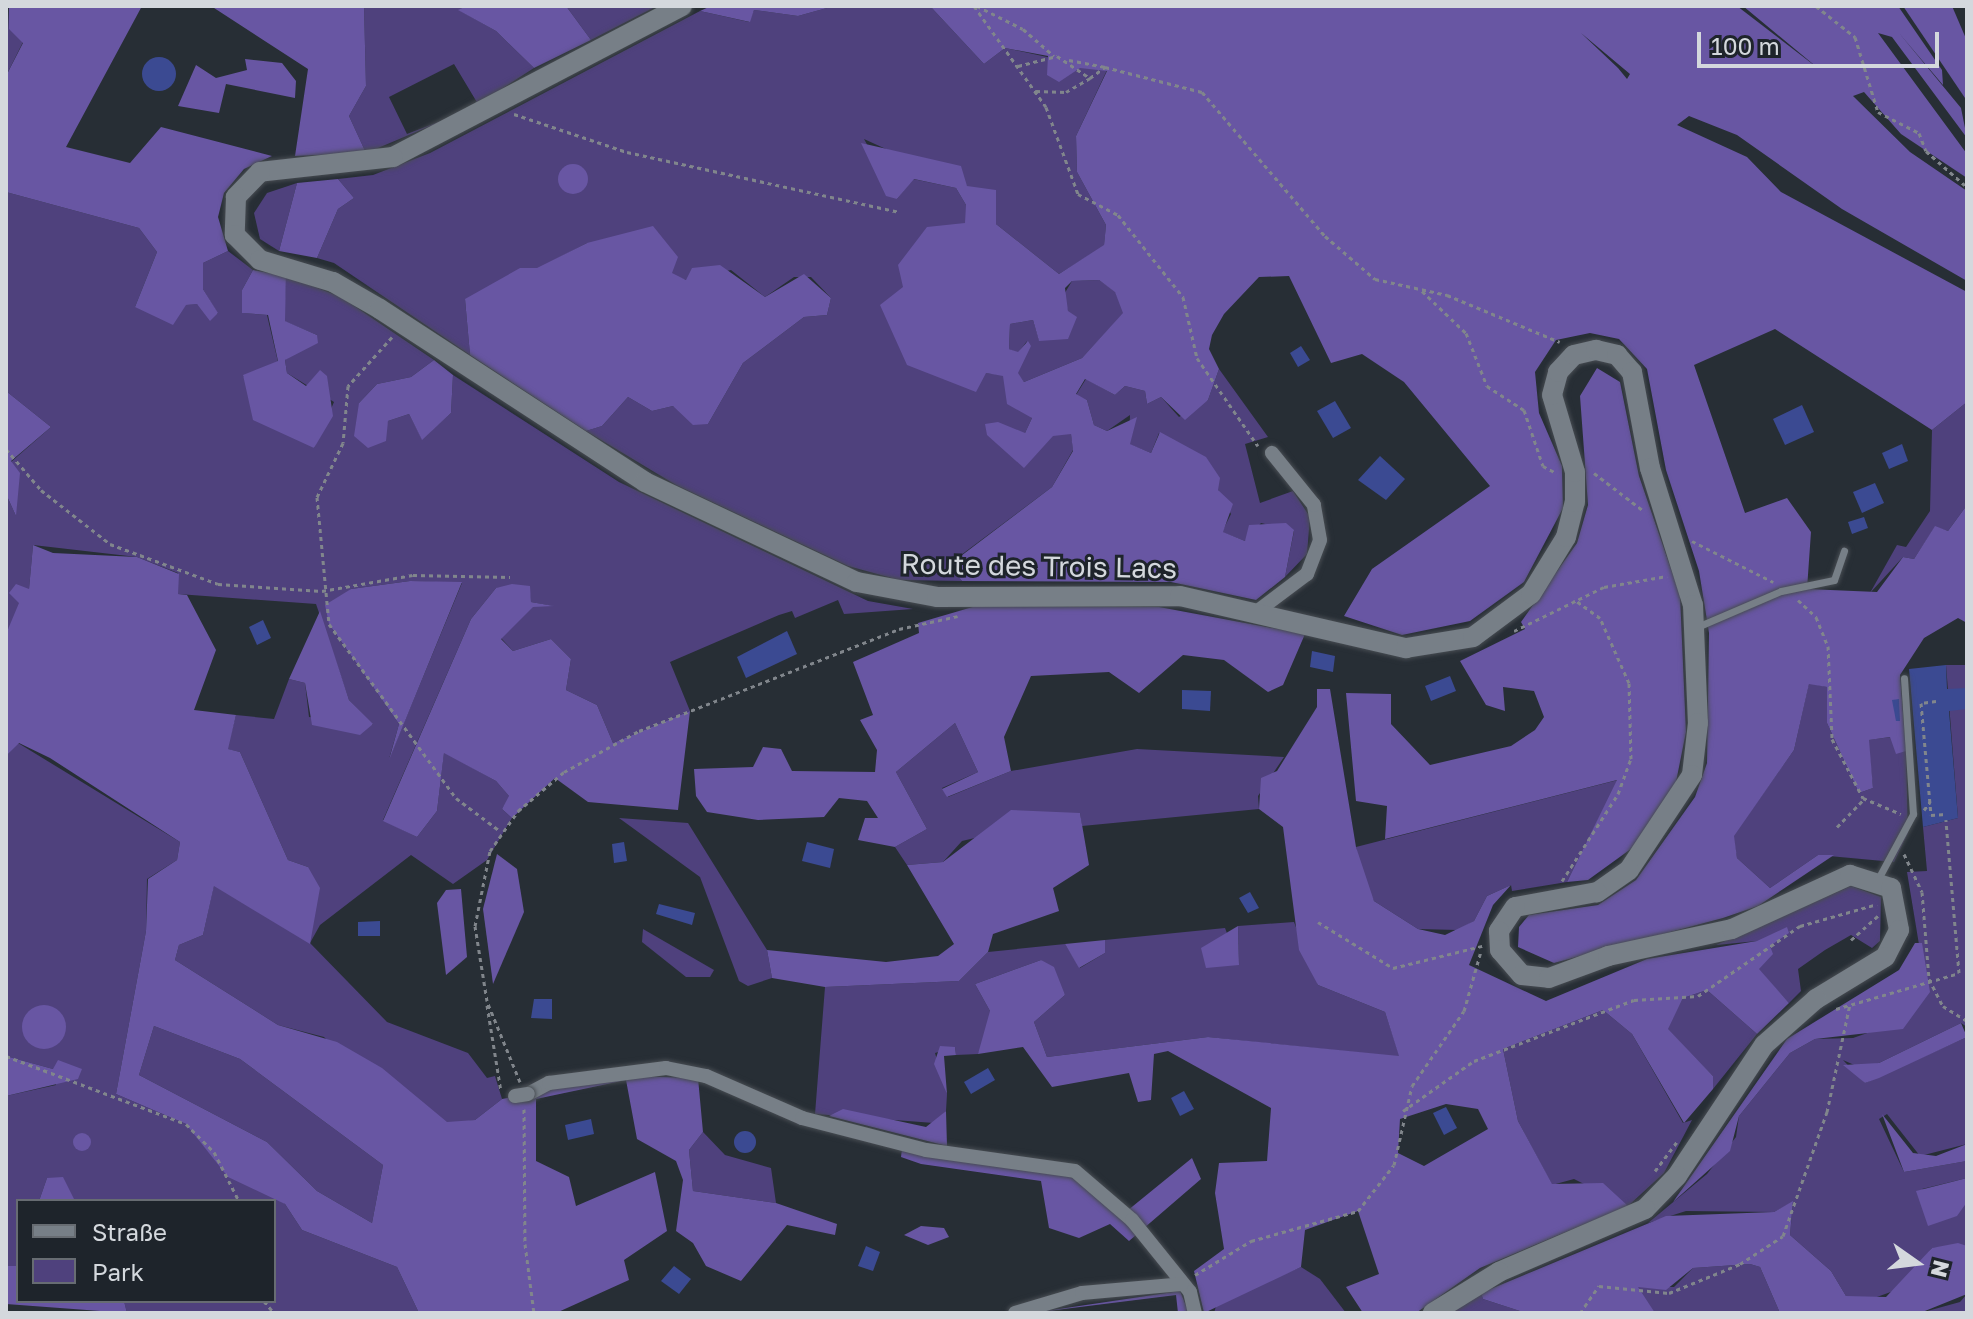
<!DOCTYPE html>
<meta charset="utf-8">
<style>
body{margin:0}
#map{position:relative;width:1973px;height:1319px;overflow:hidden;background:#272e35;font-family:"Golos Text",sans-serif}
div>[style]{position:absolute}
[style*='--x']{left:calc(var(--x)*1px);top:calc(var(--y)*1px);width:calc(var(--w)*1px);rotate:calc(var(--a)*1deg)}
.green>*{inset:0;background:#4f417d}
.forest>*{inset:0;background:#6856a3}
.round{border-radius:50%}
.building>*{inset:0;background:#3b4a92}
.path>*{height:3px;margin-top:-1.5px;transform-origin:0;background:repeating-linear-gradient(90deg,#81868c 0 4px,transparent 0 8px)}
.roads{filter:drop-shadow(0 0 2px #474c52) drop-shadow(0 0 2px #474c52)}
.lane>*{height:7px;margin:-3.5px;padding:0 3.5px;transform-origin:3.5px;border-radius:3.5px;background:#777f87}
.street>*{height:14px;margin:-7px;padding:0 7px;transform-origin:7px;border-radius:7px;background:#777f87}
.secondary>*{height:20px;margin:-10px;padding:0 10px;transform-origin:10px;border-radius:10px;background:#777f87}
.bridges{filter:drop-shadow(0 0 2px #474c52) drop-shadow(0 0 2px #474c52)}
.street-bridge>*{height:14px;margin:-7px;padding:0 7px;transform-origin:7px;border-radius:7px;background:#777f87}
span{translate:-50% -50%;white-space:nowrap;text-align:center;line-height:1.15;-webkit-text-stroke:6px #1e242b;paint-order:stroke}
.street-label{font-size:28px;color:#d4d8dd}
.frame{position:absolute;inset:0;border:8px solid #d4d8dd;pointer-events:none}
.legend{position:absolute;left:16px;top:1199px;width:260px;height:104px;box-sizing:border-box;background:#1e242b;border:2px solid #676c72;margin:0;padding:10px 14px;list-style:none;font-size:24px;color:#d4d8dd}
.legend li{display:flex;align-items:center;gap:16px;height:40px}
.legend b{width:40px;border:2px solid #676c72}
.north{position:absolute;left:1877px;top:1223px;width:80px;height:80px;-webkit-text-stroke:6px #1e242b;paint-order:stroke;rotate:104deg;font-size:22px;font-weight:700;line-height:32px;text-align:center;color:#d4d8dd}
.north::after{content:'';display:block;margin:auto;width:28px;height:36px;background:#d4d8dd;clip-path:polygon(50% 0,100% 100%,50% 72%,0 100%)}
.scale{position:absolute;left:1697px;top:32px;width:242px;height:36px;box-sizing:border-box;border:4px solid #d4d8dd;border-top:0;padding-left:10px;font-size:24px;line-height:28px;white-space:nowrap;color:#d4d8dd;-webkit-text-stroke:6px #1e242b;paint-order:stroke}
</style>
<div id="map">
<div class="green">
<i style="clip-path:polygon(9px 6px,10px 29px,23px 42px,6px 76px)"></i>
<i style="clip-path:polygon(364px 6px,466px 6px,459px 10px,496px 31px,534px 68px,478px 104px,454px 64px,389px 97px,407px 134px,459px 114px,366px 153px,349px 116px,366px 86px)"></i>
<i style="clip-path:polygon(566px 6px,657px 6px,591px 40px)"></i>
<i style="clip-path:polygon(834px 6px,930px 6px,984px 64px,1005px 48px,1107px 70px,1076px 136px,1077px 172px,1106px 225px,1104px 246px,1059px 274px,996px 224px,967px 186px,864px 139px,897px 199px,913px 179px,956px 188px,966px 205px,986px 373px,1003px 375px,1032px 418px,1025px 433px,987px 434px,1071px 433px,1073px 450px,1052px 487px,949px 564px,962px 581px,899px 580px,848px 566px,676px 485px,586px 431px,602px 426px,628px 397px,652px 411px,673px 406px,708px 424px,743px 363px,804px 317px,827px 315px,831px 298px,811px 277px,794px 277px,765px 297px,731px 270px,686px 280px,587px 243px,537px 269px,520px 268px,516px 313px,465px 299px,470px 355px,334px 263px,317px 258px,338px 209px,354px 198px,338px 179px,373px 175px,430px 153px,700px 11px,749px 22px,754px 10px,798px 16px)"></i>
<i style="clip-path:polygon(297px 183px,279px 251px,260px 239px,254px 213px,267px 193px)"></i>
<i style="clip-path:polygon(evenodd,6px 192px,139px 228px,157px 252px,135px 307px,197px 304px,218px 314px,203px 289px,203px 263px,228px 251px,253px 270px,242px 290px,243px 313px,267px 315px,278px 362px,243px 376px,314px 448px,334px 402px,287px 373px,285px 360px,317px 335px,284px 321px,286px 276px,341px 297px,434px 360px,411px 377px,377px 384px,359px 403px,384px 432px,388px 421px,409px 414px,422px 439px,451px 413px,453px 375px,619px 482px,868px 601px,913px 609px,844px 614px,838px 600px,795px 618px,792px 611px,779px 615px,670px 662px,690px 711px,613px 743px,597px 705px,566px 690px,571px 659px,551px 639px,513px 651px,501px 638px,533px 606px,553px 606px,531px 602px,529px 586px,496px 588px,471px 619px,383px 820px,417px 837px,437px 811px,444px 752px,496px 781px,510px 797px,502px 809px,512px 818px,487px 860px,453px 884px,411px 855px,320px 925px,310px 943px,387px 1022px,468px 1053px,487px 1078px,495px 1076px,502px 1099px,475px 1120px,456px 1123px,439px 1157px,324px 1037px,278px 1025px,175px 960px,179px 945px,203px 935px,214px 885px,310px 943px,308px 867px,288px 860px,240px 752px,227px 749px,236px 715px,274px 719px,289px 679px,305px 683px,309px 717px,373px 725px,349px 700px,316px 604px,178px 594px,178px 573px,137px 557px,33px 545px,29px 589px,6px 634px,6px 494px,16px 516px,11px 462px,51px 427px,6px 391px,6px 192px,410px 581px,462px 583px,389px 759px,399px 724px,329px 624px,351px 589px,410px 581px)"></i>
<i style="clip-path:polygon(1099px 280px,1115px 291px,1124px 313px,1082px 358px,1024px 382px,1017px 373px,1027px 341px,1018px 353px,1009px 349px,1010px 324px,1033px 320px,1039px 340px,1068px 311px,1063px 296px,1072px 281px)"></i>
<i style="clip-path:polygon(1219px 369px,1268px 437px,1245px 444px,1260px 503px,1293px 491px,1310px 517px,1307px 554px,1285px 577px,1294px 531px,1261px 523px,1245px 541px,1222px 532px,1231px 514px,1218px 490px,1159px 433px,1151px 453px,1129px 444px,1130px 415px,1107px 431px,1094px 425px,1087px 400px,1076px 395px,1086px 379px,1115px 395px,1125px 386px,1145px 391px,1147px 404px,1161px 397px,1179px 417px,1208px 400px)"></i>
<i style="clip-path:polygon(1967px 402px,1967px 505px,1948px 531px,1935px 527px,1914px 559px,1903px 557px,1870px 593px,1897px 545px,1906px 547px,1930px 511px,1932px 430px)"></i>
<i style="clip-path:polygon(1946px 665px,1967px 665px,1967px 1027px,1961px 1023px,1879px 1063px,1861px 1068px,1843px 1060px,1865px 1083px,1967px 1037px,1967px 1144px,1920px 1156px,1887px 1114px,1879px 1119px,1904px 1172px,1967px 1161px,1967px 1178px,1922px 1189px,1960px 1207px,1967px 1202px,1967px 1246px,1932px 1248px,1899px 1289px,1863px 1302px,1846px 1296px,1831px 1271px,1790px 1235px,1793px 1202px,1774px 1212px,1686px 1211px,1648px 1223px,1707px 1174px,1736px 1137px,1739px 1116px,1790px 1053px,1815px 1039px,1853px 1038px,1902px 1021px,1925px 981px,1907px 872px,1927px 871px,1923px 827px,1958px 818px)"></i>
<i style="clip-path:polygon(1809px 683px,1827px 687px,1827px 723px,1859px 793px,1873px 788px,1868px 740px,1891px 737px,1906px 751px,1908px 833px,1894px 862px,1818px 855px,1770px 888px,1737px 858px,1733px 836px,1794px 750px)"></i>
<i style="clip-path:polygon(955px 723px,978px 772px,942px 788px,948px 797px,1011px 771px,1137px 749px,1284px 757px,1258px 796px,1259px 809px,1082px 826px,1080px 813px,962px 841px,943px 862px,907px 865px,895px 847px,927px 829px,896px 772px)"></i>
<i style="clip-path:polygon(18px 743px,180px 842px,177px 860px,147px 879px,146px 931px,116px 1094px,186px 1124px,285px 1204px,302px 1230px,397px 1267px,419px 1313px,127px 1313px,124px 1301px,274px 1301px,274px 1201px,75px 1201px,47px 1178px,39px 1201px,18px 1201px,18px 1266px,6px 1266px,6px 1096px,56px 1085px,53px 1069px,6px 1056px,6px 756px)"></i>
<i style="clip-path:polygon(1618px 780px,1567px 882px,1512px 891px,1511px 885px,1487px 896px,1474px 921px,1458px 930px,1418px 929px,1374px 901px,1363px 879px,1356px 847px)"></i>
<i style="clip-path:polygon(619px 818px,688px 823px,767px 950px,772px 978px,748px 986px,739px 981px,700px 877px)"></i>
<i style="clip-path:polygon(1851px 886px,1881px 897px,1880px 941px,1872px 948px,1851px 935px,1825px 950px,1798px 969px,1801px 991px,1789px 1003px,1758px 969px,1757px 941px,1716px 945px)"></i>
<i style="clip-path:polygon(1294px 922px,1318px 985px,1385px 1012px,1400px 1057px,1208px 1037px,1047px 1057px,1034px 1022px,1065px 995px,1041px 960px,975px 984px,990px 1011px,990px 1029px,978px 1054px,956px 1055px,955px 1047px,935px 1053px,947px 1094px,946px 1111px,934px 1123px,815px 1114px,825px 987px,959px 981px,988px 952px,1065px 944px,1080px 968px,1105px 953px,1105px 940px,1225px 928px,1239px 965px,1238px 926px)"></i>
<i style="clip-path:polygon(643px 929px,714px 970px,710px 977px,686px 977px,642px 942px)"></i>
<i style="clip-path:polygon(1707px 990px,1757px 1034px,1713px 1089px,1713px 1076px,1667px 1029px,1683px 998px)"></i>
<i style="clip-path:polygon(1603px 1010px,1632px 1034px,1683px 1123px,1692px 1120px,1664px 1173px,1628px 1206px,1574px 1179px,1552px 1185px,1518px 1121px,1503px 1049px)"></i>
<i style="clip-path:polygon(154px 1026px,240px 1059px,383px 1165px,372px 1223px,317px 1191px,267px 1142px,139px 1075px)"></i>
<i style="clip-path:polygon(703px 1132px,725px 1155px,771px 1168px,776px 1203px,693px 1191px,689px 1150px)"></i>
<i style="clip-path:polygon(1750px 1264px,1760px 1267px,1780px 1313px,1655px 1313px,1637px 1295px,1638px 1287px,1674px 1287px,1693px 1268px)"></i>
<i style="clip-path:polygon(1301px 1267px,1320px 1279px,1346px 1313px,1214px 1313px,1217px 1303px)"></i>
<i style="clip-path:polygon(1481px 1293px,1483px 1299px,1526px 1313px,1451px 1313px)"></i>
<i style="clip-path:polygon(1967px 1294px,1967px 1313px,1920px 1313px,1960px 1302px)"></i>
</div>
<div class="forest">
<i style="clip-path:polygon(9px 6px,142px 6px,66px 147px,130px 163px,161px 127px,272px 156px,244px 169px,224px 193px,218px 217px,228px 251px,203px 263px,203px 289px,218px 313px,210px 321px,197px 304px,186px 305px,173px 325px,135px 307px,157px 252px,139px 228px,6px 192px,6px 76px,23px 43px,9px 29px)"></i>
<i style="clip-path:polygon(211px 6px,364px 6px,366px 86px,349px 116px,366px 153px,295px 156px,308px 69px)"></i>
<i style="clip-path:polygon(466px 6px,566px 6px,591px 40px,534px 68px,496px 31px,458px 10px)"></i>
<i style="clip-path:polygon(711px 6px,834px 6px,798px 16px,754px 10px,750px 22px,700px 11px)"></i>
<i style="clip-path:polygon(evenodd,930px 6px,1737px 6px,1819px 69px,1743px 6px,1898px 6px,1942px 70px,1943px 85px,1899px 33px,1961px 108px,1967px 138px,1892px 37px,1878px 33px,1967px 154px,1967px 178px,1901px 134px,1864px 92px,1853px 96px,1910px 152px,1967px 191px,1967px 281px,1842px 209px,1737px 135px,1689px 116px,1677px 125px,1747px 157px,1781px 192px,1967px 292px,1967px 402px,1932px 430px,1775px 329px,1694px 365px,1745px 513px,1787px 498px,1811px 532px,1807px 589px,1877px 592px,1903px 557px,1914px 559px,1935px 526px,1948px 531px,1967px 505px,1967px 623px,1958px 618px,1924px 638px,1900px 675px,1906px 751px,1896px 754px,1890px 737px,1869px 740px,1873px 788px,1859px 793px,1827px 723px,1827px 687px,1809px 684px,1794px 750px,1734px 836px,1737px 858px,1770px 888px,1818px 855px,1834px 855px,1758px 906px,1723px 918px,1554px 963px,1518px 947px,1519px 927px,1529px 915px,1598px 905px,1636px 880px,1695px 797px,1707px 763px,1709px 633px,1699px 571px,1666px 470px,1647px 369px,1619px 339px,1590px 333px,1556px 340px,1535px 372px,1539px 413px,1562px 466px,1563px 508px,1524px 582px,1470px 621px,1402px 635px,1344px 616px,1372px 569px,1490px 486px,1404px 382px,1362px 354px,1331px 363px,1289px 276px,1259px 277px,1224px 314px,1212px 335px,1209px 349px,1219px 369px,1208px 400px,1185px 420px,1161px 397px,1147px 404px,1145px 391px,1125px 386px,1115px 395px,1085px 379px,1076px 394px,1087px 400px,1094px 425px,1107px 431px,1137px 417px,1130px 444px,1151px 453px,1160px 432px,1206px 457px,1220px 478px,1218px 490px,1233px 504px,1223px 532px,1245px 541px,1249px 525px,1286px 523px,1294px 530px,1285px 577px,1256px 600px,1171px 582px,962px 581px,949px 565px,1052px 487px,1073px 451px,1071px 434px,1053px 436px,1024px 468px,987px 435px,985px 424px,998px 422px,1025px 433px,1032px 418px,1007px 404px,1003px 376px,986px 373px,976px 392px,907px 365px,880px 305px,903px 287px,898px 265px,927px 227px,965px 223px,966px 205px,956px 188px,914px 179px,897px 199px,886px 196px,861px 143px,961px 166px,967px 186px,996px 190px,996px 224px,1059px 274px,1104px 245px,1106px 225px,1077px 172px,1076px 136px,1107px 71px,1080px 68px,1059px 82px,1047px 75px,1048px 56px,1005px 48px,984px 64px,930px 6px,1581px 33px,1630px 74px,1627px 79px,1618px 68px,1581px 33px,930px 6px,1099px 280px,1115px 292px,1123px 313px,1082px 358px,1024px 382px,1018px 373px,1031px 346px,1028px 341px,1018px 352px,1009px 349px,1010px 324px,1033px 320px,1039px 341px,1068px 339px,1077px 317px,1068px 311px,1065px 288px,1072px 281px,1099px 280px)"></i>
<i style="clip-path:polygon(1903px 6px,1952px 6px,1967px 41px,1967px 101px)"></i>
<i style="clip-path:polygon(245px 59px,282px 63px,296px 81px,295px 98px,226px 84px,219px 113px,178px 106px,196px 65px,216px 78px,247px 70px)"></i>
<i class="round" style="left:558px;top:164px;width:30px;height:30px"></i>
<i style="clip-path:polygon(338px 179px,354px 198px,338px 209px,317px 258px,279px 251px,297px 183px)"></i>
<i style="clip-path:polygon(653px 226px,678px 257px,672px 273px,686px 280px,692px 268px,720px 265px,765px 297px,804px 274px,831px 298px,827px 315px,804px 317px,743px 363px,708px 424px,693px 425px,673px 406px,652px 411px,628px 397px,602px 426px,586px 431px,470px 355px,465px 299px,520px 268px,537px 268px,587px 243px)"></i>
<i style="clip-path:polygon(253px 270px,286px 276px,285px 321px,317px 335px,318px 343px,285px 360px,287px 373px,306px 386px,320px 370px,327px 376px,333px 416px,314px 448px,253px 420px,243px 375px,278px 361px,268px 315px,242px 313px,242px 290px)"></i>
<i style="clip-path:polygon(434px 360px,453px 375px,451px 413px,422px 440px,409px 414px,388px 421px,386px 441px,368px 448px,354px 436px,359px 403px,377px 384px,411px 377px)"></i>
<i style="clip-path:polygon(1597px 368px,1620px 382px,1639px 476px,1680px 595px,1686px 732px,1675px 787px,1635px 846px,1588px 880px,1567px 882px,1617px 780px,1385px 839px,1387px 806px,1356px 801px,1346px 693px,1391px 694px,1391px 724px,1430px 765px,1511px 746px,1535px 730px,1544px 717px,1534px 691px,1503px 687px,1505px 711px,1486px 705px,1460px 661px,1525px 629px,1521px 622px,1577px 543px,1588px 505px,1580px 396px)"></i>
<i style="clip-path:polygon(6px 391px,51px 427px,11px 461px,20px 473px,16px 516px,6px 494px)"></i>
<i style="clip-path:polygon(evenodd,33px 545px,53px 553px,137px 557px,179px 574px,178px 594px,187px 595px,216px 650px,194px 710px,236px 715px,228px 749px,240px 752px,288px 860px,308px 867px,320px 888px,310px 944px,214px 886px,203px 935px,179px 945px,175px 960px,278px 1025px,337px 1042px,382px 1068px,447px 1122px,475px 1120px,502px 1099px,622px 1076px,698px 1078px,703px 1132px,689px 1150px,693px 1191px,776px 1203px,837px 1224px,835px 1235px,787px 1225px,741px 1281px,706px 1266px,693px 1243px,676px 1231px,683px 1180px,676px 1161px,637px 1139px,626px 1080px,536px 1099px,536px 1161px,569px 1177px,576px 1206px,655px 1172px,667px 1231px,624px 1260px,629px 1280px,556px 1313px,419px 1313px,397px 1267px,302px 1230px,285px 1204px,228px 1177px,186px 1124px,116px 1094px,146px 931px,148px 879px,177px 860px,180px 842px,50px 758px,19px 743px,6px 756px,6px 634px,19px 603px,9px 593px,16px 584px,29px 589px,33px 545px,154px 1026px,240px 1059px,383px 1165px,372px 1223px,317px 1191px,267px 1142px,139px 1075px,154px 1026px)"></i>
<i style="clip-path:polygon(410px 581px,462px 582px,389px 760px,399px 724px,329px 624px,325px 605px,351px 589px)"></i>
<i style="clip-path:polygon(512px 584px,530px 586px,531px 602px,554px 606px,533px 607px,501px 639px,513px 651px,551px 639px,571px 659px,566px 690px,597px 705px,613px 743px,690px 711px,678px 810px,588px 802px,555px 778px,512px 818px,502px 809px,509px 796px,496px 781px,444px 753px,437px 811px,417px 837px,383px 821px,471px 619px,496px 588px)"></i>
<i style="clip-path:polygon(976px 606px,1159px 607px,1305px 634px,1283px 685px,1268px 692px,1224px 660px,1183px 655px,1139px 693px,1109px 672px,1031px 676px,1004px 737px,1011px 771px,947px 797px,942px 789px,978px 772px,955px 723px,896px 772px,927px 829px,895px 847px,858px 840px,865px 818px,878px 818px,867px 801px,839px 798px,824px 817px,758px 820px,707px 812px,696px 796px,694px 769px,753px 767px,763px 747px,781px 749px,792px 771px,875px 772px,877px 750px,860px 720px,873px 715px,853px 662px,919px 633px,918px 623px)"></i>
<i style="clip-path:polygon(320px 611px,349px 700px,373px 724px,360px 735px,312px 725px,305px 683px,289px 679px)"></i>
<i style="clip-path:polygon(evenodd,1317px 689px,1330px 689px,1356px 847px,1374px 901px,1418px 929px,1445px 935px,1474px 921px,1487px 896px,1511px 885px,1493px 905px,1469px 965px,1546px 1001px,1647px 959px,1757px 941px,1787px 927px,1789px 933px,1770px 946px,1773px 954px,1759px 969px,1789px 1003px,1757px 1034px,1707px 990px,1683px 998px,1668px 1029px,1713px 1076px,1713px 1089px,1684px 1123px,1632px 1034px,1603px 1010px,1503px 1049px,1518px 1121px,1552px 1184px,1603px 1183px,1628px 1206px,1480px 1268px,1416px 1313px,1363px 1313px,1346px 1287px,1379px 1274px,1358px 1211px,1305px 1230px,1301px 1267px,1204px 1313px,1194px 1271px,1224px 1249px,1215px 1193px,1219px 1163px,1267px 1161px,1271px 1108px,1168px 1051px,1154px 1054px,1151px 1100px,1138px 1102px,1129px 1073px,1052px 1087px,1023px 1047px,978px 1054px,990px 1011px,975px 984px,1041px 960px,1054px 967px,1065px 995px,1034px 1022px,1047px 1057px,1208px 1037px,1399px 1056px,1385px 1012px,1318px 985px,1299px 950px,1283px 827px,1259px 809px,1261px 778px,1277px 771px,1317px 707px,1317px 689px,1446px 1104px,1478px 1109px,1488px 1129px,1424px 1166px,1398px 1153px,1400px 1119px,1446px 1104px)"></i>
<i style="clip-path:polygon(1011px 810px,1080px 813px,1089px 865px,1053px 888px,1059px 911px,993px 934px,988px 952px,959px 981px,825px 987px,772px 978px,767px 950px,886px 962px,938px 956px,954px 944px,907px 865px,943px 862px)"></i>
<i style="clip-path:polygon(497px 854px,517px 869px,524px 912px,493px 984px,483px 909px)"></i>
<i style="clip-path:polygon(461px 889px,467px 957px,446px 975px,437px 903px,446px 890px)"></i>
<i style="clip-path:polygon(1238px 926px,1239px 965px,1206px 968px,1201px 948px)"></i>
<i style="clip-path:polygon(1105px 940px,1105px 953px,1079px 968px,1065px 944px)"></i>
<i style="clip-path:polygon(1915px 943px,1922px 943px,1930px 992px,1903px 1029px,1815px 1039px,1790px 1053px,1739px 1116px,1730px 1151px,1673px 1202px,1787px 1039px,1899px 970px)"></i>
<i class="round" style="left:22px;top:1005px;width:44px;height:44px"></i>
<i style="clip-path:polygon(1961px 1023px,1967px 1037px,1879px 1078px,1865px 1083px,1843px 1065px,1879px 1063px)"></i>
<i style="clip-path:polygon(940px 1046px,955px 1047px,956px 1055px,944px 1056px,947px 1094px,934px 1064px)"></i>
<i style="clip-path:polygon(6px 1056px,53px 1069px,58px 1060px,82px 1069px,78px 1079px,6px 1096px)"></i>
<i style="clip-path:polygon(843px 1109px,926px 1127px,946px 1111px,947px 1146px,829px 1116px)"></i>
<i style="clip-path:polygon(1882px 1114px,1913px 1153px,1936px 1156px,1967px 1144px,1967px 1161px,1904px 1172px)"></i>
<i class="round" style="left:73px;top:1133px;width:18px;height:18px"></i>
<i style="clip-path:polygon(902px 1149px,1070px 1175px,1122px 1215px,1192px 1158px,1201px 1179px,1129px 1241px,1110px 1224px,1079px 1238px,1049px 1228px,1041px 1181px,921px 1164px,901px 1157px)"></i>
<i style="clip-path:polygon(63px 1177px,75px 1201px,39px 1201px,47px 1178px)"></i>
<i style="clip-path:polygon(1967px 1178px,1967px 1202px,1957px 1216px,1928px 1226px,1916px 1191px)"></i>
<i style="clip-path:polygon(1793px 1201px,1790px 1235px,1831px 1271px,1846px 1296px,1886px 1297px,1932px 1248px,1958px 1243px,1967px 1246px,1967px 1294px,1920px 1313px,1780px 1313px,1760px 1267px,1750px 1264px,1693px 1268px,1666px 1290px,1638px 1287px,1655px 1313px,1526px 1313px,1483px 1299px,1481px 1293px,1666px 1216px,1774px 1212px)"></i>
<i style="clip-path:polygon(921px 1226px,944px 1228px,949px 1237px,928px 1245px,904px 1235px)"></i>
<i style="clip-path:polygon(6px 1266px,18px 1266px,18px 1301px,124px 1301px,127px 1313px,6px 1304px)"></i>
<i style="clip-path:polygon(1180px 1291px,1189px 1313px,1178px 1313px,1176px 1295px,1032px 1313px)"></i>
</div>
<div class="building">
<i class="round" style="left:142px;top:57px;width:34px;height:34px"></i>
<i style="clip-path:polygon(1301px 346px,1310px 360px,1298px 367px,1290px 353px)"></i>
<i style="clip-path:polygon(1335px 401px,1351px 428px,1333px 438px,1317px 411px)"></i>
<i style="clip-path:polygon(1802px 405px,1814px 432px,1785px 445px,1773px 419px)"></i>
<i style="clip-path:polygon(1902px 444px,1908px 461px,1889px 469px,1882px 453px)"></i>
<i style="clip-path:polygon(1380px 456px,1405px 479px,1386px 500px,1358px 480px)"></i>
<i style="clip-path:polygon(1875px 483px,1884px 503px,1862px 513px,1853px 492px)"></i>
<i style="clip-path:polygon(1864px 517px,1868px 528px,1852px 534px,1848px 522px)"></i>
<i style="clip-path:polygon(263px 620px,271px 638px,257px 645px,249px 627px)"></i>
<i style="clip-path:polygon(787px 631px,797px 654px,746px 678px,737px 657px)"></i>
<i style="clip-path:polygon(1312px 651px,1335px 656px,1333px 672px,1310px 667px)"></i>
<i style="clip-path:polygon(1946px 665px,1947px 689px,1967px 688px,1967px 709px,1949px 711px,1958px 818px,1923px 827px,1909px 669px)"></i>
<i style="clip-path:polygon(1450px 676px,1456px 691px,1431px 701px,1425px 686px)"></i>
<i style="clip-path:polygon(1182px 690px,1211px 691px,1210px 711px,1182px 709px)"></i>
<i style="clip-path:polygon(1899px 699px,1900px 721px,1896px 721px,1892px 700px)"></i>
<i style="clip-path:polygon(624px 842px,627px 861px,614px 863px,612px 844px)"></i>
<i style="clip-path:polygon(807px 842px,834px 849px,830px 868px,802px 861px)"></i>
<i style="clip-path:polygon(1250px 892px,1259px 908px,1248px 913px,1239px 898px)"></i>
<i style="clip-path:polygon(659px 904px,695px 913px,692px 925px,656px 914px)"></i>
<i style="clip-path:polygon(380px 921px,380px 936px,358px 936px,358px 922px)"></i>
<i style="clip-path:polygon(534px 999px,552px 999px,552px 1019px,531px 1018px)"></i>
<i style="clip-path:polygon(988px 1068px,995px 1080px,971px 1094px,964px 1082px)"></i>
<i style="clip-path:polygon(1184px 1091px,1194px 1109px,1180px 1116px,1171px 1098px)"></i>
<i style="clip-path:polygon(1446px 1107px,1457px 1128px,1444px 1135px,1433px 1113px)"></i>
<i style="clip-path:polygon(591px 1119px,594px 1134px,568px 1140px,565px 1125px)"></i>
<i class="round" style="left:734px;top:1131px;width:22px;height:22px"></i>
<i style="clip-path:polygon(866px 1246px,880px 1252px,873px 1271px,858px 1266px)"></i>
<i style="clip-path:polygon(674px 1266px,691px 1279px,679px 1294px,661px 1281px)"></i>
</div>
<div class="path">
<i style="--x:974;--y:6;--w:124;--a:54.5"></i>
<i style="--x:1046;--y:107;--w:93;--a:69.8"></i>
<i style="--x:1078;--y:194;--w:45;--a:27.7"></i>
<i style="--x:1118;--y:215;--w:105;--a:51.6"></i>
<i style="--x:1183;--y:297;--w:63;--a:77.1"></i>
<i style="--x:1197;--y:358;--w:107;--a:55.3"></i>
<i style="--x:977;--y:6;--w:51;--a:26.6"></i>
<i style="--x:1023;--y:29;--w:41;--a:41.1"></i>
<i style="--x:1816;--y:6;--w:50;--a:38.5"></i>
<i style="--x:1855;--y:37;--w:78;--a:73"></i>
<i style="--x:1878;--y:112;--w:46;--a:27.1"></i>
<i style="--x:1919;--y:133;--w:19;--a:69"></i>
<i style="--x:1926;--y:151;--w:55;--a:41.3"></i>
<i style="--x:1069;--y:60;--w:37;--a:11"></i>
<i style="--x:1018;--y:66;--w:40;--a:-14.4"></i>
<i style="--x:1057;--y:56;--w:40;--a:34"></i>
<i style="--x:1090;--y:78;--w:19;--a:-36"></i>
<i style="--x:1105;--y:67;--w:100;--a:14.5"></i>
<i style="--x:1202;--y:92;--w:189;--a:49.5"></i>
<i style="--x:1325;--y:236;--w:66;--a:40.7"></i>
<i style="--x:1375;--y:279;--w:74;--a:12.5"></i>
<i style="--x:1447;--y:295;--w:122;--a:22.6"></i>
<i style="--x:1036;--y:91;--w:30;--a:2"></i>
<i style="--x:1066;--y:92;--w:28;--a:-30"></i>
<i style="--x:514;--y:114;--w:119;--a:18.6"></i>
<i style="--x:627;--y:152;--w:279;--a:12.4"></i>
<i style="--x:1422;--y:291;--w:61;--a:43.7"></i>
<i style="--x:1466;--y:333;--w:57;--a:68.4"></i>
<i style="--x:1487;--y:386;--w:44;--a:33"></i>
<i style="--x:1524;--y:410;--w:59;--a:71.3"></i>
<i style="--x:1543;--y:466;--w:15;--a:28"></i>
<i style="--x:392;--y:337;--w:66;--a:131.9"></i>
<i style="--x:348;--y:386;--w:57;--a:95"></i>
<i style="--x:343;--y:443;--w:60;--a:115.7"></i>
<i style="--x:317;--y:497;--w:128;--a:84.6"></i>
<i style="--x:329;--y:624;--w:215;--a:53.9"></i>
<i style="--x:456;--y:798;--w:55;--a:36.9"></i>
<i style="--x:6;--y:449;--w:54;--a:49.5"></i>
<i style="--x:41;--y:490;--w:88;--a:38"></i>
<i style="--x:110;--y:544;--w:115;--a:20.3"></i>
<i style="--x:218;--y:584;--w:104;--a:3.9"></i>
<i style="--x:322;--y:591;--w:92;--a:-10"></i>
<i style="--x:413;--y:575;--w:97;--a:1.2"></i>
<i style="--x:1594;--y:473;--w:64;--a:37.4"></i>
<i style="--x:1692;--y:541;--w:91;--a:26.8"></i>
<i style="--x:1798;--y:600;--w:25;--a:43"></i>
<i style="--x:1816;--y:617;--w:31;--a:68"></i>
<i style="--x:1828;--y:646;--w:93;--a:87.5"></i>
<i style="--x:1832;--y:739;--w:67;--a:62.3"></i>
<i style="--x:1863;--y:798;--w:41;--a:22.8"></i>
<i style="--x:1514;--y:631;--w:100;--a:-26.1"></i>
<i style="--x:1604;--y:587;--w:64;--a:-9.9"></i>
<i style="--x:1936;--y:701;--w:15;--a:172"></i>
<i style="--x:1921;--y:703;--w:112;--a:84.9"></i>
<i style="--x:1931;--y:815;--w:15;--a:-4"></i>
<i style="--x:1924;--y:810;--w:10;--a:-53"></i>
<i style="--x:1837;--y:827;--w:39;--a:-46"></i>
<i style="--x:1904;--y:854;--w:42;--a:64.7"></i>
<i style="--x:1922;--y:892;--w:87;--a:85.4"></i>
<i style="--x:1929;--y:979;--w:30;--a:63"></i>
<i style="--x:1943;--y:1006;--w:28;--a:32"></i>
<i style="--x:1562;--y:881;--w:103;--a:-57.2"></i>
<i style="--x:1618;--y:794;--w:37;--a:-70"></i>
<i style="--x:1631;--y:759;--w:76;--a:-91.5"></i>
<i style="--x:1629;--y:683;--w:71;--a:-114"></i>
<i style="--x:1600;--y:618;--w:32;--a:-144"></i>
<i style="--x:1318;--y:922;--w:88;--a:31.5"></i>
<i style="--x:1393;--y:968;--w:92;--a:-13.9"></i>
<i style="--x:1851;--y:940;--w:38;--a:-42"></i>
<i style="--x:487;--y:1005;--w:87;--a:80.8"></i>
<i style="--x:1836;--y:1009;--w:128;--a:-16.3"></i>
<i style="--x:1959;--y:973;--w:154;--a:-94.9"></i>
<i style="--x:6;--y:1056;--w:192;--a:20.7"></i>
<i style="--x:186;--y:1124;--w:40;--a:45"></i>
<i style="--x:214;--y:1152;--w:55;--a:63"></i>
<i style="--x:520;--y:1082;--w:87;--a:-112.2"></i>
<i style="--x:487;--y:1001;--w:76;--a:-99.1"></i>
<i style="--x:475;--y:926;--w:76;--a:-78.7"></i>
<i style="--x:490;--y:851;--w:49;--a:-55"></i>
<i style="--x:518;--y:811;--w:60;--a:-40.3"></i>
<i style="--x:564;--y:772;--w:85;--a:-28.7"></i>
<i style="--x:639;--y:731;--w:279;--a:-21.4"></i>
<i style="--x:899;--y:629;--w:60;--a:-12.4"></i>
<i style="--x:524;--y:1109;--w:135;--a:89.6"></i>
<i style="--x:525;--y:1244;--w:70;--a:82.6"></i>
<i style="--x:1403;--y:1111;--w:87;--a:-35.2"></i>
<i style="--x:1474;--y:1061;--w:171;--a:-20.9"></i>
<i style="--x:1634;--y:1000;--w:64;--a:-3.6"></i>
<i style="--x:1698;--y:996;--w:124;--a:-34.5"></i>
<i style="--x:1800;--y:926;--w:80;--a:-15.9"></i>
<i style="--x:1655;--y:1171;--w:36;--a:-53"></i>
<i style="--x:1195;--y:1275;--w:66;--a:-31.3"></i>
<i style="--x:1251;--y:1241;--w:111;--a:-15.7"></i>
<i style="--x:1358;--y:1211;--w:58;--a:-52"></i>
<i style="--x:1394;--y:1165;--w:81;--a:-77.2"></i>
<i style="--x:1412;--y:1086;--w:91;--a:-55.3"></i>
<i style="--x:1464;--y:1011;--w:62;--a:-74.2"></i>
<i style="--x:264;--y:1301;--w:16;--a:50"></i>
<i style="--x:1580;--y:1313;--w:33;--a:-55"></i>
<i style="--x:1599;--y:1286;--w:70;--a:5.7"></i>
<i style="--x:1669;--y:1293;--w:77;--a:-22.2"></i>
<i style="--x:1740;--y:1264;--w:51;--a:-33.1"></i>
<i style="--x:1783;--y:1236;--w:132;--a:-70.5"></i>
<i style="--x:1827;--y:1112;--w:110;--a:-78"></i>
</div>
<div class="roads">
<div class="lane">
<i style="--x:1697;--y:627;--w:91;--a:-23.2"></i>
<i style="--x:1781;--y:591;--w:54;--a:-11.7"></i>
<i style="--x:1834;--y:580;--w:31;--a:-71"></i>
<i style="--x:1878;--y:879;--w:74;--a:-61.7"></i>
<i style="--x:1913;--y:814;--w:136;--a:-93.8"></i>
</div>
<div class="street">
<i style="--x:1255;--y:613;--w:65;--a:-36.9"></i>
<i style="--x:1307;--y:574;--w:36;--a:-69"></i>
<i style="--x:1320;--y:540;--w:36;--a:-100"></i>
<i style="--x:1314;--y:505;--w:67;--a:-128.9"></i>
<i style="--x:528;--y:1094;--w:24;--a:-28"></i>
<i style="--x:549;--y:1083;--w:118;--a:-7.3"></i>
<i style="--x:666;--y:1068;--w:41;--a:11.3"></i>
<i style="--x:706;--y:1076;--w:105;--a:23.6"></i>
<i style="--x:802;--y:1118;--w:128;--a:14.5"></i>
<i style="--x:926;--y:1150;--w:150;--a:8"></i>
<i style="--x:1075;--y:1171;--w:75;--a:40.7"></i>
<i style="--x:1132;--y:1220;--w:92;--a:51.1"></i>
<i style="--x:1190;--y:1292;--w:22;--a:77"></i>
<i style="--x:1015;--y:1313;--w:70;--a:-16.6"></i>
<i style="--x:1082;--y:1293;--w:100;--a:-5.1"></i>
</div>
<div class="secondary">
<i style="--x:682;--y:6;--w:326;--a:152.4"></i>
<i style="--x:393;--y:157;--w:134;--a:173.6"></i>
<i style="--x:260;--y:172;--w:35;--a:134"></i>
<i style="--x:236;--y:197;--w:38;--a:92"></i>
<i style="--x:235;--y:235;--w:35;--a:45"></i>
<i style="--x:260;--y:260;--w:76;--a:16.8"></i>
<i style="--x:333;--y:282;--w:54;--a:29.9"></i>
<i style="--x:380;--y:309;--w:316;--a:33.1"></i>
<i style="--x:645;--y:482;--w:234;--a:25.3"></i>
<i style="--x:857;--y:582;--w:81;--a:10.6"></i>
<i style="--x:937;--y:597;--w:243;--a:-0.2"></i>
<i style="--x:1180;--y:596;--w:232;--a:13"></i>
<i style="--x:1406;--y:648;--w:68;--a:-9.3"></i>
<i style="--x:1473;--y:637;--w:72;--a:-36.6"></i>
<i style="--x:1531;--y:594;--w:67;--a:-58.4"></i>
<i style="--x:1566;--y:537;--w:36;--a:-76"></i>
<i style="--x:1575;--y:502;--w:30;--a:-90"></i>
<i style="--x:1575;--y:472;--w:80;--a:-106.6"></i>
<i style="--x:1552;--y:395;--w:24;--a:-75"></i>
<i style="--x:1558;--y:372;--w:23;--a:-47"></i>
<i style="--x:1574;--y:355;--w:23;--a:-13"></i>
<i style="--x:1596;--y:350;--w:22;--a:13"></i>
<i style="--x:1617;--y:355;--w:23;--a:49"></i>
<i style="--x:1632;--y:372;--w:98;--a:79.4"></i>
<i style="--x:1650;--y:468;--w:144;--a:72.6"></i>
<i style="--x:1693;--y:605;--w:118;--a:87.6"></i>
<i style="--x:1698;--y:723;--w:52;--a:96.6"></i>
<i style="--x:1692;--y:775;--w:114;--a:123.6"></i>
<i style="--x:1629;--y:870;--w:39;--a:145"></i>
<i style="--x:1597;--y:892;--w:83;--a:169.6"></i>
<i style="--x:1515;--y:907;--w:29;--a:124"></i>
<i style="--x:1499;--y:931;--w:19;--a:87"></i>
<i style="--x:1500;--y:950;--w:33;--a:49"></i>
<i style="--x:1522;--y:975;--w:27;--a:6"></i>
<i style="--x:1549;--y:978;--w:63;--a:-20.4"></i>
<i style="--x:1608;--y:956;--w:127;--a:-12.3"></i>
<i style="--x:1732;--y:929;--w:130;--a:-24.6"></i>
<i style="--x:1850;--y:875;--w:43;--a:17.6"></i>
<i style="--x:1891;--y:888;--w:43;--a:79.2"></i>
<i style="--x:1899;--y:930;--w:30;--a:117"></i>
<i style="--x:1885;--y:957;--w:81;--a:148.7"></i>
<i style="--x:1816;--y:999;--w:69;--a:138.5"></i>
<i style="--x:1764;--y:1045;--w:157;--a:123.6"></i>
<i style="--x:1677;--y:1176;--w:46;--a:134.1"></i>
<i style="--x:1645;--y:1209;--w:159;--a:156.7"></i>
<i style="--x:1499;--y:1272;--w:78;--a:148.2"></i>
</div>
</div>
<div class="bridges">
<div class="street-bridge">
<i style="--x:515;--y:1096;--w:13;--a:-9"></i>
</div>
</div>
<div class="street-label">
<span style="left:1039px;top:566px;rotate:1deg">Route des Trois Lacs</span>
</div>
<div class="frame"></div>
<ul class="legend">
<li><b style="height:10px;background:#777f87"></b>Straße</li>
<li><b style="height:22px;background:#4f417d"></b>Park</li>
</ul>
<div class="north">N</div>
<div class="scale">100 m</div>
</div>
